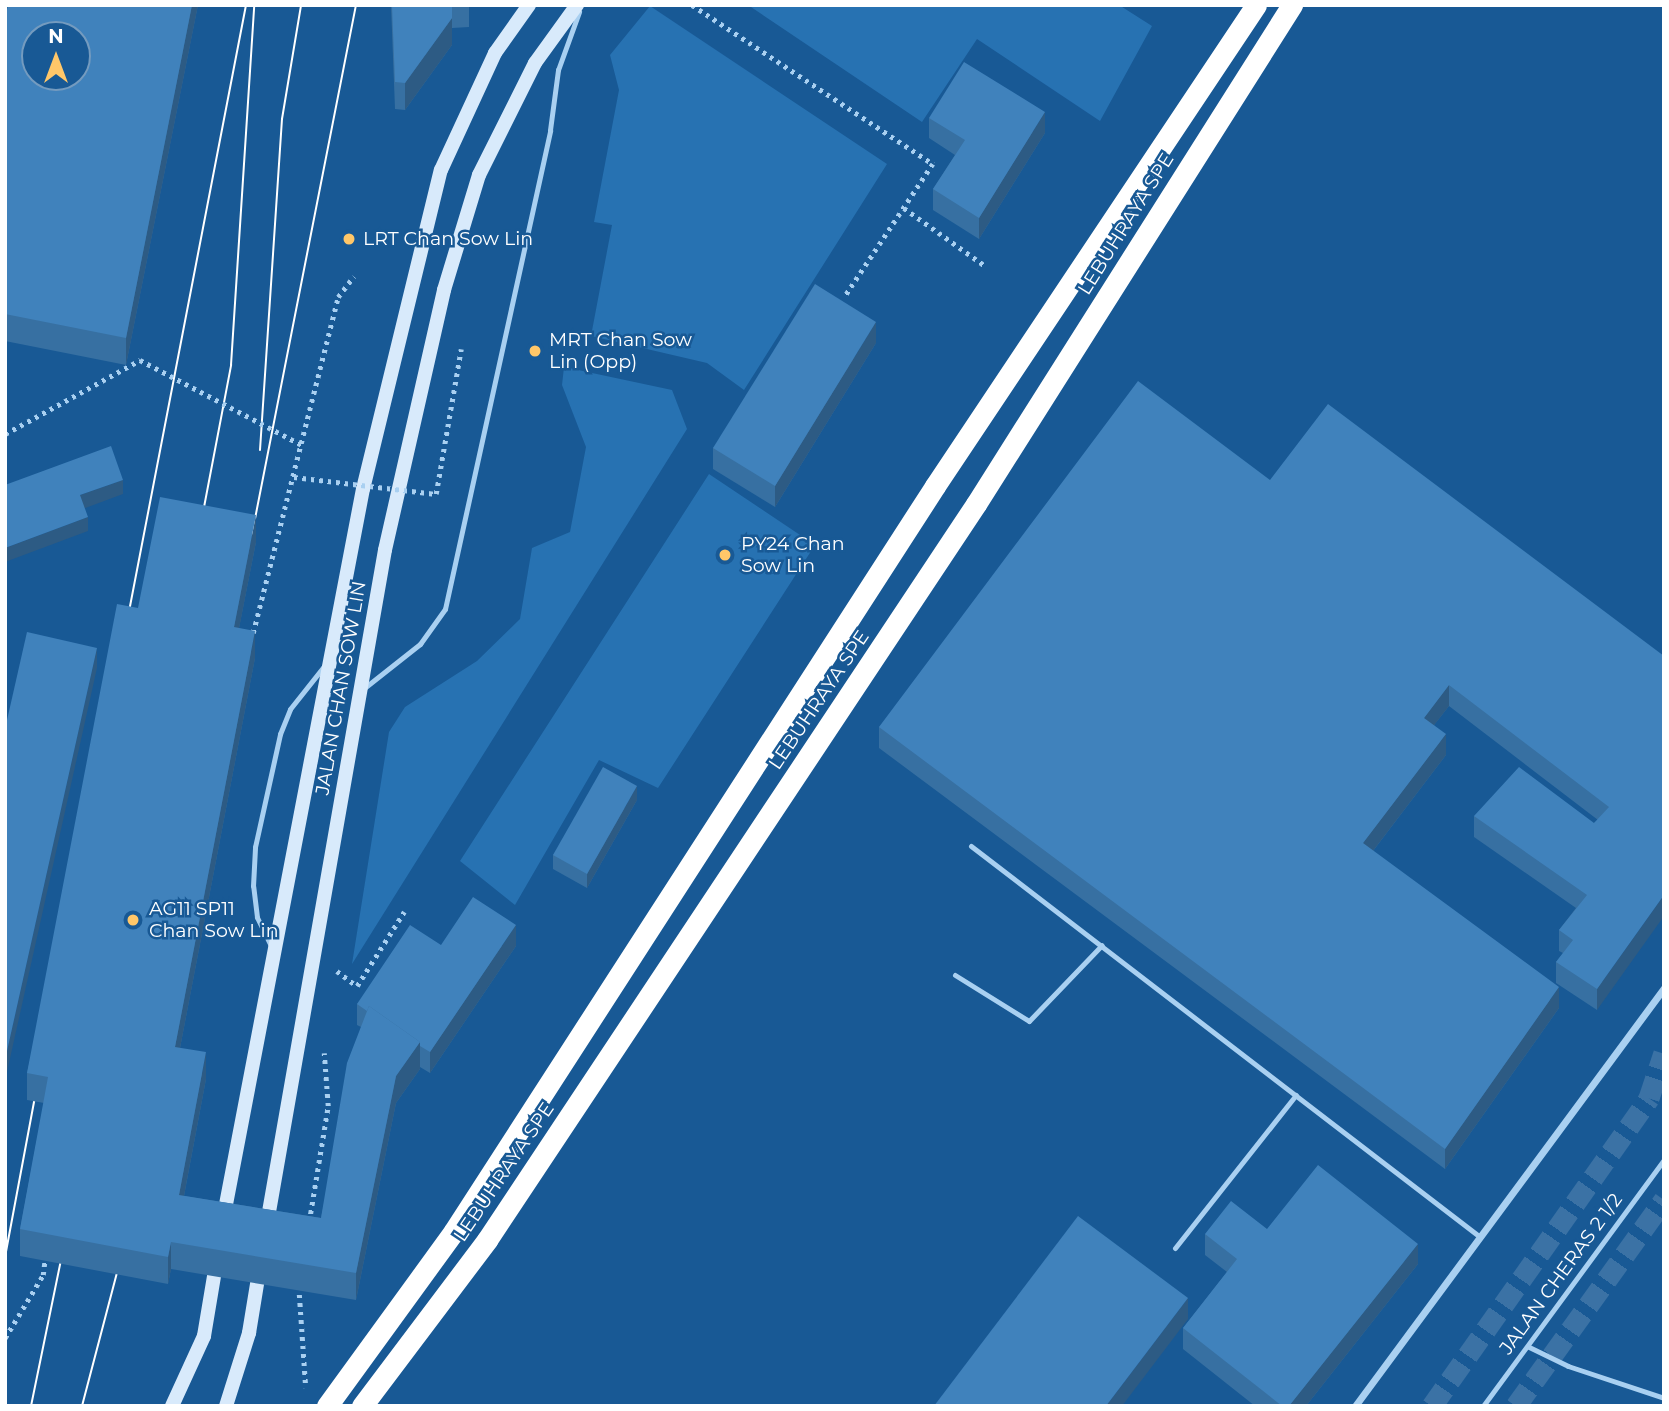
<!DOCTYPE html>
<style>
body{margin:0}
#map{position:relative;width:1669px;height:1411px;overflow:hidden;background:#185995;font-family:Montserrat,sans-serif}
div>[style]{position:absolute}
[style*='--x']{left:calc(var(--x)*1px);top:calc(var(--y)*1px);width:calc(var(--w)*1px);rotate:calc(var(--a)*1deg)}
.green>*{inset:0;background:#2772b2}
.highway-tunnel>*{height:21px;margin-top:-10.5px;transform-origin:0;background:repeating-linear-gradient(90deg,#3b72a5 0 21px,transparent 0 31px)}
.path>*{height:4.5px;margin-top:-2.25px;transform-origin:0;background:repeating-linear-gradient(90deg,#a9d0f1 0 3.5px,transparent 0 8.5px)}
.lane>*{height:5px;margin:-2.5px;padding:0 2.5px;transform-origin:2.5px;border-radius:2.5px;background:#a9d0f1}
.street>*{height:7px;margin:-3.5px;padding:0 3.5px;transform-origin:3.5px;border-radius:3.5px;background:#a9d0f1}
.secondary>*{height:14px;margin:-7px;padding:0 7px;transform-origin:7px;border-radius:7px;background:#d8eafb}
.highway>*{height:21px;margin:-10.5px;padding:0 10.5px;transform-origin:10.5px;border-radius:10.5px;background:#fff}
.tram>*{height:2px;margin:-1px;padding:0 1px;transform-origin:1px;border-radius:1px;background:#fff}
.path-bridge>*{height:4.5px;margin-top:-2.25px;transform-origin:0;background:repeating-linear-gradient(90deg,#a9d0f1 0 3.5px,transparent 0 8.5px)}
.wall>*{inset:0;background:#3770a2}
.shaded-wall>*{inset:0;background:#2d5b84}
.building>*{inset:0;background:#4082bc}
.dots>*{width:19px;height:19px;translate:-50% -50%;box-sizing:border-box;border:4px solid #185995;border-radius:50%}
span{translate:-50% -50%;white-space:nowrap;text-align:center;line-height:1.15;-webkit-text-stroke:5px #185995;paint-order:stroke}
.street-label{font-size:19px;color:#fff}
.poi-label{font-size:19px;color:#fff}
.left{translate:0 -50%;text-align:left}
.frame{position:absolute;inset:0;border:7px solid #fff;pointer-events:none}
.north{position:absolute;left:21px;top:21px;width:70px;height:70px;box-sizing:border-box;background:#185995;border:2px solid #749bbf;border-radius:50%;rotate:0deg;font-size:19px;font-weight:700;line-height:28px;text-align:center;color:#fff}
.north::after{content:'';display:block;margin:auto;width:24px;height:32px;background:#ffc769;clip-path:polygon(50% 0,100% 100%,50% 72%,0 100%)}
</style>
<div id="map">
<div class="green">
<i style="clip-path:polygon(748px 5px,1119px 5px,1152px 26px,1100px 121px,977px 39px,922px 122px)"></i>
<i style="clip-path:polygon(650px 6px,887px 164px,744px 390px,707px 363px,591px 336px,612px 225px,594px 222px,619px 90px,610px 55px)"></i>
<i style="clip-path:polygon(564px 367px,672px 390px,687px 429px,352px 964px,389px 732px,405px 707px,477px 661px,520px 619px,532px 548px,570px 532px,586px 447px,562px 385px)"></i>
<i style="clip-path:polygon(709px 474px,815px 545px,658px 788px,599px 760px,515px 905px,460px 861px)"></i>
</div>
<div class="highway-tunnel">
<i style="--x:1432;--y:1406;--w:377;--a:-54.8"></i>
<i style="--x:1649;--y:1098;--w:47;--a:-71.6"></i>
<i style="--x:1516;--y:1406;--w:254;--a:-54.3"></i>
</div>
<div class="path">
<i style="--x:692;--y:5;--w:289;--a:33.4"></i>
<i style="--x:933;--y:164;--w:157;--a:123.6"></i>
<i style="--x:904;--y:208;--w:98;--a:35.5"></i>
<i style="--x:253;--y:633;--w:347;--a:-75.8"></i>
<i style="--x:338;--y:297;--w:26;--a:-53"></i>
<i style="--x:337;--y:971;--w:25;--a:37"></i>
<i style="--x:357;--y:986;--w:88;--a:-57.6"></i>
<i style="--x:309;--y:1222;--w:118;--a:-80.7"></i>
<i style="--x:328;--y:1106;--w:53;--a:-94.3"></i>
<i style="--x:299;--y:1286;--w:102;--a:86.1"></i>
<i style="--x:5;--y:1338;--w:74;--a:-58.9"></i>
</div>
<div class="lane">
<i style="--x:363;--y:689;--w:73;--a:-38.3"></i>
<i style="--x:420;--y:644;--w:43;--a:-54.5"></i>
<i style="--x:445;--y:609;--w:490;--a:-77.6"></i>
<i style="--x:550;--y:130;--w:61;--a:-82.4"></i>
<i style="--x:558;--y:70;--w:62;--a:-70.1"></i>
<i style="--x:971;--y:846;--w:642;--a:37.53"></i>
<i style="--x:271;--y:946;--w:32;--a:-116"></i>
<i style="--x:257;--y:917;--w:31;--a:-97"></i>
<i style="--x:253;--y:886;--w:39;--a:-87"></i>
<i style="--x:255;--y:847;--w:116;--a:-77.5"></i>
<i style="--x:280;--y:734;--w:27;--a:-68"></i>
<i style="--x:290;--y:709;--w:56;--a:-51.5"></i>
<i style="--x:955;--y:975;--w:87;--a:31.9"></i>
<i style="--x:1029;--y:1021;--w:105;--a:-46.2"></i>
<i style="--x:1175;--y:1248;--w:195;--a:-51.7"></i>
<i style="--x:1529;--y:1347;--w:43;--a:26"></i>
<i style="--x:1568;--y:1366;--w:101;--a:18.4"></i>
<i style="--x:1483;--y:1406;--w:305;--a:-53.7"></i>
</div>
<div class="street">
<i style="--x:1355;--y:1406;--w:520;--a:-53.53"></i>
</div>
<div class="secondary">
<i style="--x:223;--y:1220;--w:744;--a:-79.16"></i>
<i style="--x:363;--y:489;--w:328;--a:-76.3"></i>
<i style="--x:441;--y:170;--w:129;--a:-65.2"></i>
<i style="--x:495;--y:53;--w:59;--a:-54.7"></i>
<i style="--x:266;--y:1229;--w:689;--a:-80.06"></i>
<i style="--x:385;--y:550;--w:267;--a:-77.2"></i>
<i style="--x:444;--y:290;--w:120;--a:-73.1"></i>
<i style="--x:479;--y:175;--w:125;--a:-63.4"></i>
<i style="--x:535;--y:63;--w:72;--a:-54.1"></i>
<i style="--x:172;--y:1406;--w:77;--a:-65.4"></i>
<i style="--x:204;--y:1336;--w:79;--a:-80.5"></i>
<i style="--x:226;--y:1406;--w:77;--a:-72.5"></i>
<i style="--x:249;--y:1333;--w:68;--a:-80.7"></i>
</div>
<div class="highway">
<i style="--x:327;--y:1406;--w:216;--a:-54"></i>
<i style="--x:454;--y:1231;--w:887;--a:-57.15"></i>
<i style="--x:935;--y:486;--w:578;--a:-56.28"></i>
<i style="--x:362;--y:1406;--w:208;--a:-53"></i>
<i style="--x:487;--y:1240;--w:884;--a:-56.4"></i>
<i style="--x:976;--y:504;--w:591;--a:-57.66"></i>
</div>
<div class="tram">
<i style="--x:260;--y:450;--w:332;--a:-86.2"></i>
<i style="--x:282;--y:119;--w:116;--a:-80.5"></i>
<i style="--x:201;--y:523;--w:161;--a:-79.2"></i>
<i style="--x:231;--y:365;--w:361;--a:-86.3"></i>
<i style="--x:252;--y:534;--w:539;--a:-78.88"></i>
<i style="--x:126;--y:627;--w:633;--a:-79.08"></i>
<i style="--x:5;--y:1257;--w:179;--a:-79.4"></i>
<i style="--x:31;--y:1406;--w:164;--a:-78.4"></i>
<i style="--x:82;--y:1406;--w:154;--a:-75.3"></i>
</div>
<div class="path-bridge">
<i style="--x:5;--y:434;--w:154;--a:-28.7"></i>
<i style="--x:140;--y:360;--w:183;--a:27.7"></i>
<i style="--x:294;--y:477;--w:143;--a:6.8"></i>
<i style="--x:436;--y:494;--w:147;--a:-80.2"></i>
<i style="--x:43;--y:1275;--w:17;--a:-83"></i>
</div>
<div class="wall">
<i style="clip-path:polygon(198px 5px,126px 365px,5px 341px,5px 19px)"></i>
<i style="clip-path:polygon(391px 5px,469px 5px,469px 27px,452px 28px,452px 45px,405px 110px,395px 109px)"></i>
<i style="clip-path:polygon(929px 118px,1045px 133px,979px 239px,933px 210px,933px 189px,955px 155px,929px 138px)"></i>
<i style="clip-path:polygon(876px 343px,775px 507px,713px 469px,713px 448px)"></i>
<i style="clip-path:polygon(1270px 480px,1664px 656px,1597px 1010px,1556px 983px,1556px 962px,1563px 953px,1559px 951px,1559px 930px,1576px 908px,1474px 837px,1474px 816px,1594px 823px,1598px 820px,1449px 706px,1434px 725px,1446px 755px,1373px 851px,1559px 1008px,1445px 1169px,879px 748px,879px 727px)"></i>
<i style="clip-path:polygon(256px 542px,239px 628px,255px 658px,180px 1048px,206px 1079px,184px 1196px,321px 1218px,361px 1027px,357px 1025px,357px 1004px,441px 945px,516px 946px,430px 1073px,420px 1067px,420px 1069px,396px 1103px,356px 1300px,171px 1269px,168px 1284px,20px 1256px,20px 1229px,44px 1103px,27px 1100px,27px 1073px,138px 608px)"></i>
<i style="clip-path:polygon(637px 800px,587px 888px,553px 869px,553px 855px)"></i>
<i style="clip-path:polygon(1267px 1229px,1418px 1264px,1306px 1406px,1255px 1406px,1183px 1349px,1183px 1328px,1227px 1272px,1205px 1255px,1205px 1234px)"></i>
</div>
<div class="shaded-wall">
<i style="clip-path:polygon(192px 5px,198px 5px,126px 365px,126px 338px)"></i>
<i style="clip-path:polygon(452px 18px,452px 45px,405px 110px,405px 83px)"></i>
<i style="clip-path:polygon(1045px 112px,1045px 133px,979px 239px,979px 218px)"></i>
<i style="clip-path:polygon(876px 322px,876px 343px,775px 507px,775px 486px)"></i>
<i style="clip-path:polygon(123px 480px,123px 494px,80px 510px,80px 495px)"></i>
<i style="clip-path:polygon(256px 515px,256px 542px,234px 654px,234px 627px)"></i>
<i style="clip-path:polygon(88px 517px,88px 531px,5px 562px,5px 548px)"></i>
<i style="clip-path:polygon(255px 631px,255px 658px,175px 1074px,175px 1047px)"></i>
<i style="clip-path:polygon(97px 648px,97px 668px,5px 1081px,5px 1060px)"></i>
<i style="clip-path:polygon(1449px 685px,1449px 706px,1424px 738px,1424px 718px)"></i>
<i style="clip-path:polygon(1446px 734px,1446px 755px,1363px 864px,1363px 843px)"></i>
<i style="clip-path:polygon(637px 786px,637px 800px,587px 888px,587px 874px)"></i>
<i style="clip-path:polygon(1664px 895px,1664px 916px,1597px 1010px,1597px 989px)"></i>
<i style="clip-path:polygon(516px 925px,516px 946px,430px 1073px,430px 1052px)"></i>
<i style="clip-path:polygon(1559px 987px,1559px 1008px,1445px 1169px,1445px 1149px)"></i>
<i style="clip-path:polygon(420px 1042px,420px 1069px,396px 1103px,356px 1300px,356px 1273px,396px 1076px)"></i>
<i style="clip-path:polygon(206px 1052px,206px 1079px,179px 1222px,179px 1195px)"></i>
<i style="clip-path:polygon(171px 1242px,171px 1269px,168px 1284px,168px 1257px)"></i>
<i style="clip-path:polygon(1418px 1244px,1418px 1264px,1306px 1406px,1289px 1406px)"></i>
<i style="clip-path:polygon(1188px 1298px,1188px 1319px,1122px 1406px,1106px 1406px)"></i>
</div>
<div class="building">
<i style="clip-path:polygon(evenodd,8px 5px,192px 5px,126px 338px,5px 314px,5px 19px,8px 5px,35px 35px,77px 35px,77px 77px,35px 77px,35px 35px)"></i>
<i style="clip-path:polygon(392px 5px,452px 5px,452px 18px,405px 83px,395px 82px)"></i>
<i style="clip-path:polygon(964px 62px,1045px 112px,979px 218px,933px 189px,965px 140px,929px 118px)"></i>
<i style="clip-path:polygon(815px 284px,876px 322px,775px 486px,713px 448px)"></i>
<i style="clip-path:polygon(1138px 381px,1270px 480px,1328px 404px,1664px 656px,1664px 895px,1597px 989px,1556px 962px,1573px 940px,1559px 930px,1587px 895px,1474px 816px,1519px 767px,1594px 823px,1609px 807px,1449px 685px,1424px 718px,1446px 734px,1363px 843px,1559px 987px,1445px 1149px,879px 727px)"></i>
<i style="clip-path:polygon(111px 446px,123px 480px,80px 495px,88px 517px,5px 548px,5px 485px)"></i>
<i style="clip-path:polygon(160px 497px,256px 515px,234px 627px,255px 631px,175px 1047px,206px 1052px,179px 1195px,321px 1218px,347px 1063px,369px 1006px,420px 1042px,396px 1076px,356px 1273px,171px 1242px,168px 1257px,20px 1229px,48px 1077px,27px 1073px,117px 604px,138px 608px)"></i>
<i style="clip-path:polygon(27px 632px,97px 648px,5px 1060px,5px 729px)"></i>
<i style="clip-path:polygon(603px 767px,637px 786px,587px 874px,553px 855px)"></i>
<i style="clip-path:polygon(473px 897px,516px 925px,430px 1052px,420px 1046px,420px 1042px,369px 1006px,367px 1011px,357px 1004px,410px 925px,441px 945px)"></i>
<i style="clip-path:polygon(1318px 1165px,1418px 1244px,1289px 1406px,1282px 1406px,1183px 1328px,1237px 1259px,1205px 1234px,1231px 1201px,1267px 1229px)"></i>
<i style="clip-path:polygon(1078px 1216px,1188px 1298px,1106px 1406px,934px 1406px)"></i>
</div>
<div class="dots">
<i style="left:349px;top:239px;background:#ffc769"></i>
<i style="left:535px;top:351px;background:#ffc769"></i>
<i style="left:725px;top:555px;background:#ffc769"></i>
<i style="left:133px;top:920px;background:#ffc769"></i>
</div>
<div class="street-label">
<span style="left:1126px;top:224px;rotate:-58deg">LEBUHRAYA SPE</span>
<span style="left:341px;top:688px;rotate:-80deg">JALAN CHAN SOW LIN</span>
<span style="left:819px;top:700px;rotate:-56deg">LEBUHRAYA SPE</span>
<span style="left:504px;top:1172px;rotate:-56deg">LEBUHRAYA SPE</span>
<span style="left:1561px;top:1274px;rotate:-54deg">JALAN CHERAS 2 1/2</span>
</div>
<div class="poi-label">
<span class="left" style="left:363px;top:239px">LRT Chan Sow Lin</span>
<span class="left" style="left:549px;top:351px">MRT Chan Sow<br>Lin (Opp)</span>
<span class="left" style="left:741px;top:555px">PY24 Chan<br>Sow Lin</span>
<span class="left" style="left:149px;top:920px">AG11 SP11<br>Chan Sow Lin</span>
</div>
<div class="frame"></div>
<div class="north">N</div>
</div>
